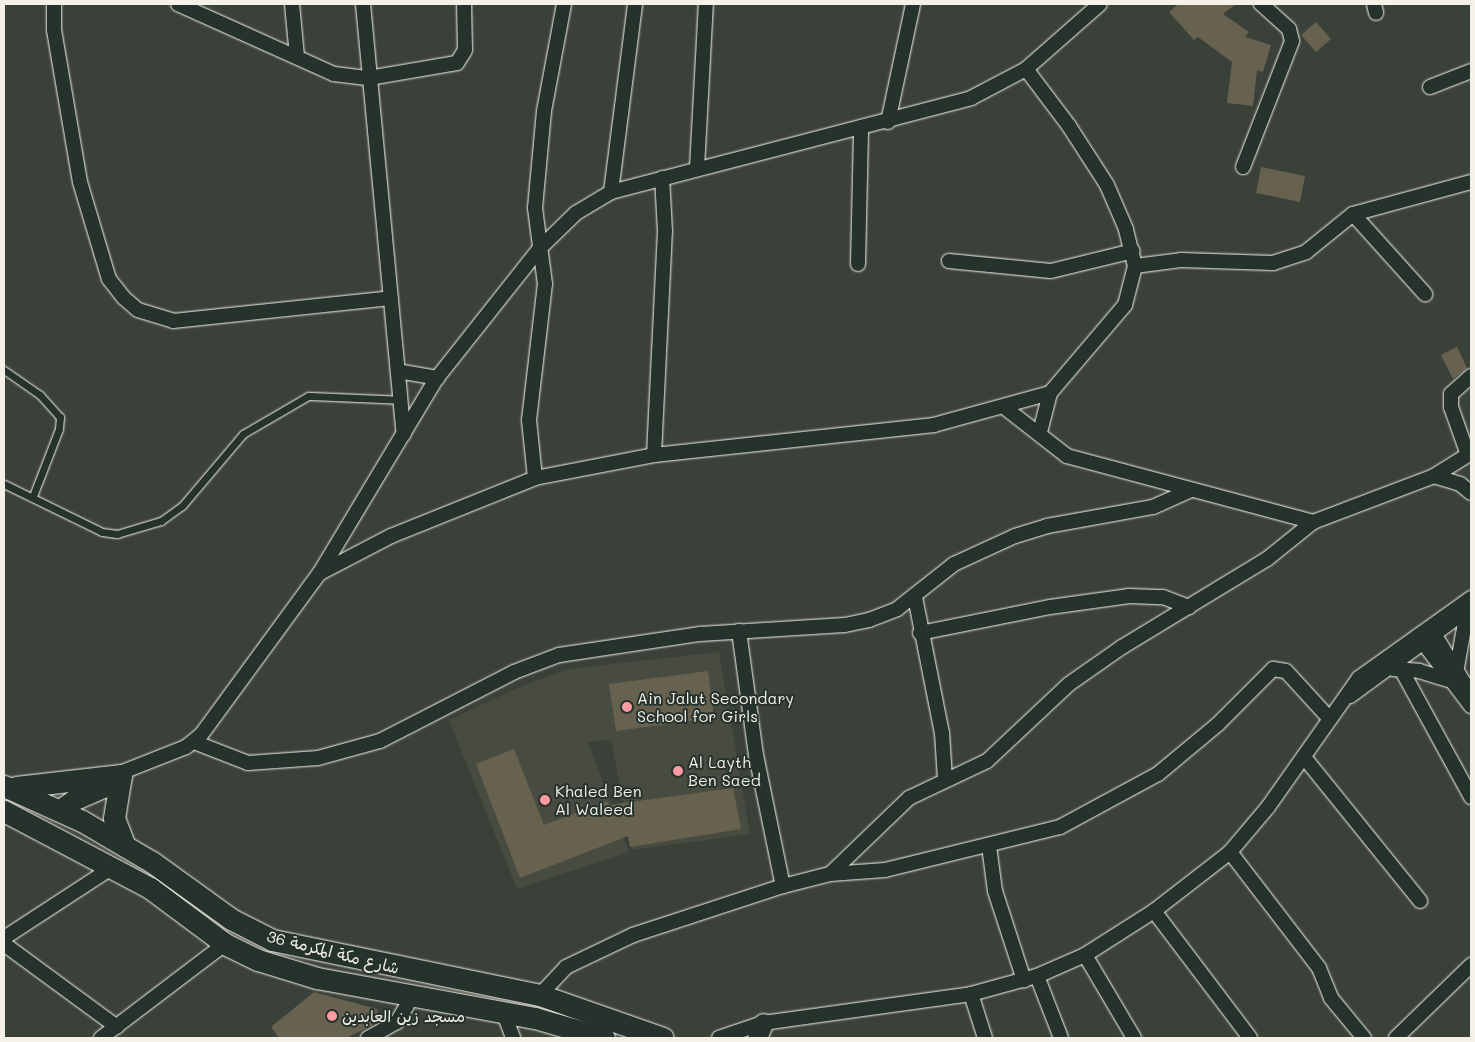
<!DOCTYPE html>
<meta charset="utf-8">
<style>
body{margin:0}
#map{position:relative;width:1475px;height:1042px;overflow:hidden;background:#3a4138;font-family:Mali,"Playpen Sans Arabic",sans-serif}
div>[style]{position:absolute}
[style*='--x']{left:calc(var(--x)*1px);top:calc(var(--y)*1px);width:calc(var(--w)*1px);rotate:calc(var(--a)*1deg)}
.built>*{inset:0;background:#484b3f}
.building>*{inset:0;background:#676250}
.roads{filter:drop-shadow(0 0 1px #f4f1e8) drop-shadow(0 0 1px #f4f1e8)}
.lane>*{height:7px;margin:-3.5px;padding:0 3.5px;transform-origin:3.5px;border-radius:3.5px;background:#26332d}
.street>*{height:14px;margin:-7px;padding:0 7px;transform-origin:7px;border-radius:7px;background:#26332d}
.secondary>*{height:19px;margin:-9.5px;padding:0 9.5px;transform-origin:9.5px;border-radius:9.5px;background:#26332d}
.primary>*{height:21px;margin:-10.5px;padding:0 10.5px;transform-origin:10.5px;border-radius:10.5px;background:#26332d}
.dots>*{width:14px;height:14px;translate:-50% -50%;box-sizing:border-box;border:2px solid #26332d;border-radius:50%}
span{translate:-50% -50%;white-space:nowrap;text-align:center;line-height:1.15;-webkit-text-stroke:4px #26332d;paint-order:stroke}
.poi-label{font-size:16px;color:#f4f1e8}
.left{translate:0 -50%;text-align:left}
.street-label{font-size:16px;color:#f4f1e8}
.frame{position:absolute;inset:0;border:5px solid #f4f1e8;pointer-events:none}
</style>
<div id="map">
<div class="built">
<i style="clip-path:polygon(719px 652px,750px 834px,632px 850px,611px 740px,588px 742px,629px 852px,517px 889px,449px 720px,522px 686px,569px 669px)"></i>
</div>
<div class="building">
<i style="clip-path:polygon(1178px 4px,1236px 4px,1223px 14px,1249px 32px,1245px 37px,1271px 45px,1263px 72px,1257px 70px,1253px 106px,1227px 103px,1232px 62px,1198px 37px,1194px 40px,1169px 12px)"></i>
<i style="clip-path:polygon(1316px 22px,1331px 39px,1316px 52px,1301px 35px)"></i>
<i style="clip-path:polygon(1261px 167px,1305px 176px,1300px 202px,1256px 193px)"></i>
<i style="clip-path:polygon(1457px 347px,1467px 368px,1453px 379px,1441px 355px)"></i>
<i style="clip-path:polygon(708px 671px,714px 718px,616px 731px,609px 684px)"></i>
<i style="clip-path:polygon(514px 749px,544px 825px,607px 801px,609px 805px,733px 788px,741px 829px,630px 847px,628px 836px,520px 878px,476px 764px)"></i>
<i style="clip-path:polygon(314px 992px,377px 1009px,379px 1022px,346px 1038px,279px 1038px,271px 1027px)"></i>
</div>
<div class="roads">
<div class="lane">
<i style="--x:4;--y:370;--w:44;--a:34.8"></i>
<i style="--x:40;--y:395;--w:30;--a:48"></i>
<i style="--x:60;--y:417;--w:12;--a:95"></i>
<i style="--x:59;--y:429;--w:72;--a:111.2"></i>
<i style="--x:4;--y:484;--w:109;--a:26.1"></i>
<i style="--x:102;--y:532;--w:15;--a:8"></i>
<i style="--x:117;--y:534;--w:46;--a:-16.5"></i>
<i style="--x:161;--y:521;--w:26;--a:-36"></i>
<i style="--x:182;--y:506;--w:94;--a:-49.7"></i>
<i style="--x:243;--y:434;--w:75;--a:-30.3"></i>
<i style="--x:308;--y:396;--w:94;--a:2.4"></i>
</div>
<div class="street">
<i style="--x:54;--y:4;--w:26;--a:90"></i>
<i style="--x:54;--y:30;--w:154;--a:80.3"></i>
<i style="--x:80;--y:182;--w:101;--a:73.4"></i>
<i style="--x:109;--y:279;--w:24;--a:52"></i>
<i style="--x:124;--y:298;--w:18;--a:41"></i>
<i style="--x:138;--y:310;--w:37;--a:17"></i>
<i style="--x:173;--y:321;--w:219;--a:-6"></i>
<i style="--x:178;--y:4;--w:171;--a:24.2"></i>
<i style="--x:334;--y:74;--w:35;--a:7"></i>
<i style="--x:369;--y:78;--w:89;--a:-9.7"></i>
<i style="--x:457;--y:63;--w:15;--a:-58"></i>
<i style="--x:465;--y:50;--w:46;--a:-91.2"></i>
<i style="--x:292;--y:4;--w:53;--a:84.6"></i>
<i style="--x:363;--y:4;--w:432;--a:84.6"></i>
<i style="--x:1374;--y:4;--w:9;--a:77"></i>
<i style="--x:1430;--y:87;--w:44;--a:-21.3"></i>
<i style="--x:888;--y:122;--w:121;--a:-78"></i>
<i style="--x:1243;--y:167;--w:135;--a:-68.7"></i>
<i style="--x:1292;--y:41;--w:12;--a:-104"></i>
<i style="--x:1289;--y:29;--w:38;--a:-138"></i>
<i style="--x:697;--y:168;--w:164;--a:-86.9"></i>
<i style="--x:611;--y:192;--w:190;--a:-82.7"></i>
<i style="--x:1353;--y:214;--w:108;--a:48"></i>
<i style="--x:949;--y:261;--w:102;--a:5.6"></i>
<i style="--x:1051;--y:271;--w:84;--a:-13.7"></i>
<i style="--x:858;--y:264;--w:137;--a:-88.7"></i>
<i style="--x:1135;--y:266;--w:46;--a:-7.4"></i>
<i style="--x:1181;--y:260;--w:92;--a:1.9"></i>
<i style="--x:1273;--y:263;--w:35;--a:-18"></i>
<i style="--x:1306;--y:252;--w:60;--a:-39"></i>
<i style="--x:1353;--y:214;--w:122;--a:-15.2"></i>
<i style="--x:398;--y:371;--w:40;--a:10"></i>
<i style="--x:1004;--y:407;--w:80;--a:37.9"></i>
<i style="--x:1067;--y:456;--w:255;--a:15"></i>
<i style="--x:1040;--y:432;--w:40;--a:-75.6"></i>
<i style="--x:654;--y:455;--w:224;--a:-87.2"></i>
<i style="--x:665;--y:231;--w:53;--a:-93.2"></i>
<i style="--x:1468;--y:455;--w:51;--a:-109.5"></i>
<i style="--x:1451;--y:407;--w:13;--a:-90"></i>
<i style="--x:1451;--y:394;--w:27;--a:-42"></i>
<i style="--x:1434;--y:476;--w:27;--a:17"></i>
<i style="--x:1460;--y:484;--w:14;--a:39"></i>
<i style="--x:535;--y:478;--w:58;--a:-95.9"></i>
<i style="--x:529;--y:420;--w:137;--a:-83.3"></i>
<i style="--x:545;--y:284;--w:77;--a:-97.5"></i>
<i style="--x:535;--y:208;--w:97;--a:-84.7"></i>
<i style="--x:544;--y:111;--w:109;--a:-79.4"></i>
<i style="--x:320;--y:573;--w:80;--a:-27.5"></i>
<i style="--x:391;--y:536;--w:155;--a:-21.9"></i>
<i style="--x:535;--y:478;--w:121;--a:-10.9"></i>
<i style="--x:654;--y:455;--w:282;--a:-6.1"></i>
<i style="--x:934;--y:425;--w:120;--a:-15.4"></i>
<i style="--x:1050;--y:393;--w:116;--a:-49.6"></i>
<i style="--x:1125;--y:305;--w:40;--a:-75.6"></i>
<i style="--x:1135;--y:266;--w:38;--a:-104"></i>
<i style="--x:1126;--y:229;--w:48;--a:-113.4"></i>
<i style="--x:1107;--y:185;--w:70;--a:-122.8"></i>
<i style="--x:1069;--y:126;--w:71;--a:-127"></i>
<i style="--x:915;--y:597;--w:139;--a:78.8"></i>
<i style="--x:942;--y:733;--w:46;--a:86.3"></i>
<i style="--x:1431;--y:629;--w:76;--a:58.4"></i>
<i style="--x:739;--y:631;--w:125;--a:82.2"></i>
<i style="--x:756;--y:755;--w:134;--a:78.4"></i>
<i style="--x:920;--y:633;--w:133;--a:-11.3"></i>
<i style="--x:1050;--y:607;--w:80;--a:-7.9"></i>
<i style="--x:1129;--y:596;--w:34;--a:2"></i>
<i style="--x:1163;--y:597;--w:28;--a:21"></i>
<i style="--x:1418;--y:636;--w:88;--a:52.9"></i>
<i style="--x:1457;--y:667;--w:56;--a:-79.7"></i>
<i style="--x:1393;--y:669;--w:26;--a:4"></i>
<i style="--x:1419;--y:671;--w:30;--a:17"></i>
<i style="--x:1401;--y:669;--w:146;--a:61.3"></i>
<i style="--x:1350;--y:696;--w:149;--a:-36.3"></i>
<i style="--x:194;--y:742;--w:58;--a:21.3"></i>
<i style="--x:248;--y:763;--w:70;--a:-4.1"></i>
<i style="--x:318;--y:758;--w:64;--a:-15.3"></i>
<i style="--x:380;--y:741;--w:151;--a:-27.2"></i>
<i style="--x:514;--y:672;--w:48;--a:-20.7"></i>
<i style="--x:559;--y:655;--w:143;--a:-8.5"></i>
<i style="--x:700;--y:634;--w:145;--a:-3.6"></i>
<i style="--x:845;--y:625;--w:25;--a:-12"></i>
<i style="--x:869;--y:620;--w:30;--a:-21"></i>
<i style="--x:897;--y:609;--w:73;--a:-38.3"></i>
<i style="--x:954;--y:564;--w:67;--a:-24.7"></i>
<i style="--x:1015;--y:536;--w:34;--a:-17"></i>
<i style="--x:1047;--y:526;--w:108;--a:-10.2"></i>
<i style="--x:1153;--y:507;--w:42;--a:-24.1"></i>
<i style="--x:1304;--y:757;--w:185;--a:51.1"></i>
<i style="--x:67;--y:807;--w:40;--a:-23.4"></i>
<i style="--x:104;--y:791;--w:23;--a:-41"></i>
<i style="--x:57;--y:809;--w:43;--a:-35.5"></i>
<i style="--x:92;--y:784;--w:101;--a:-21.5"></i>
<i style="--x:186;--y:747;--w:19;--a:-39"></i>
<i style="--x:201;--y:735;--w:200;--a:-53.8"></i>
<i style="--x:319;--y:574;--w:229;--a:-59"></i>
<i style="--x:437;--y:378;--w:166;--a:-51.6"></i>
<i style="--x:540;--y:248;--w:50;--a:-44.2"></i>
<i style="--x:576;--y:213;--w:41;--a:-31"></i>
<i style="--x:611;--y:192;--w:372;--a:-14.6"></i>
<i style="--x:971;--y:98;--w:62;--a:-27.8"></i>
<i style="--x:1026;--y:69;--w:98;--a:-41.3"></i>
<i style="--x:989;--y:846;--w:45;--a:82.4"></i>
<i style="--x:995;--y:891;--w:94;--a:72"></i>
<i style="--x:1230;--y:852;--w:146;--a:52.5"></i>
<i style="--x:1319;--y:968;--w:32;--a:68"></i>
<i style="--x:1331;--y:998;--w:52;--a:50.5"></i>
<i style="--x:830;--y:874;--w:55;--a:-4.2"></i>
<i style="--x:885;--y:870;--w:180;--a:-13.8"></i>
<i style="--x:1060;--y:827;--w:111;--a:-28.4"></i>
<i style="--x:1158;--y:774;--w:78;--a:-39.8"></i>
<i style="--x:1218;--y:724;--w:78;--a:-45"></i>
<i style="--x:1273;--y:669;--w:13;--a:9"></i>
<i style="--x:1286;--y:671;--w:65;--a:47.5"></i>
<i style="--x:1154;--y:911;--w:159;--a:52.9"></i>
<i style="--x:4;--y:938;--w:130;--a:-33.1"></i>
<i style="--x:4;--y:944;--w:140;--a:36.3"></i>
<i style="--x:1085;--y:955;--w:96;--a:59.4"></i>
<i style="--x:1037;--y:976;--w:66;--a:68.8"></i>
<i style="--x:971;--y:994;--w:46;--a:72.3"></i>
<i style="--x:540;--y:995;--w:38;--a:-47"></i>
<i style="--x:566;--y:967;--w:74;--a:-25.5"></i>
<i style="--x:633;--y:935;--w:158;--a:-18.1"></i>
<i style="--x:783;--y:886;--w:49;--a:-14.3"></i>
<i style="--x:830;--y:874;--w:110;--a:-43.9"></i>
<i style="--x:909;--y:798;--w:86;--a:-25.4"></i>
<i style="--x:987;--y:761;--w:112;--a:-43.2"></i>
<i style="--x:1069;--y:684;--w:65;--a:-34.9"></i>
<i style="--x:1122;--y:647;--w:170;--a:-31.3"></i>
<i style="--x:1267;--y:559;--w:59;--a:-38.8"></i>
<i style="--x:1313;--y:522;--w:129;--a:-20.8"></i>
<i style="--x:1434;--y:476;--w:44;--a:-31.9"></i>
<i style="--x:504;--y:1014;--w:26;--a:69"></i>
<i style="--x:101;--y:1038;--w:156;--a:-37.2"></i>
<i style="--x:368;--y:1038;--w:33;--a:-29"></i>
<i style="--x:397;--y:1022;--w:33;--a:-59"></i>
<i style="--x:719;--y:1038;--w:46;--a:-18.8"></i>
<i style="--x:763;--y:1023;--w:210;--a:-7.9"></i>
<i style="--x:971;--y:994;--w:68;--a:-15.3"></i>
<i style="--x:1037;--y:976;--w:52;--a:-23.6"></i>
<i style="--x:1085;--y:955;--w:82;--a:-32.5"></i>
<i style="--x:1154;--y:911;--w:96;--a:-37.8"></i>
<i style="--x:1230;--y:852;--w:59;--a:-49.8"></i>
<i style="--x:1268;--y:807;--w:158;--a:-54.8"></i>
<i style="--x:1359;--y:678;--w:138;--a:-35.5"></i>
<i style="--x:1396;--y:1038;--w:105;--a:-44.2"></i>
</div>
<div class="secondary">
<i style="--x:757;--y:1038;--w:16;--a:-68"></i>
</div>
<div class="primary">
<i style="--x:4;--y:786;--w:85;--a:24.2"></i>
<i style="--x:82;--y:821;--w:81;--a:30.4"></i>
<i style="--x:152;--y:862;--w:97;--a:35.8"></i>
<i style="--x:231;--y:919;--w:46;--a:27.1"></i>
<i style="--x:272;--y:940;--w:274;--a:11.6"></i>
<i style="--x:540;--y:995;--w:130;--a:19.3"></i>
<i style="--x:16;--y:787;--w:106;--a:-6.5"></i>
<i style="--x:121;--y:775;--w:44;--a:99.2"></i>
<i style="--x:114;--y:818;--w:30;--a:69"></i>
<i style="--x:4;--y:811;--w:165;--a:27.8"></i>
<i style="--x:150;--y:888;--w:94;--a:36.7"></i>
<i style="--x:225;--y:944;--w:37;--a:26"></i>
<i style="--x:258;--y:960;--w:62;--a:17"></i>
<i style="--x:317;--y:978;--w:222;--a:10.4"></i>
<i style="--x:535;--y:1018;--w:72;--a:16.2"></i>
</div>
</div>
<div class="dots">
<i style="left:627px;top:707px;background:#ff9aa2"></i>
<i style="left:678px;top:771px;background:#ff9aa2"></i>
<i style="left:545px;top:800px;background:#ff9aa2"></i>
<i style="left:332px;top:1016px;background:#ff9aa2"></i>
</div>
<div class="poi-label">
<span class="left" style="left:637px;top:707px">Ain Jalut Secondary<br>School for Girls</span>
<span class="left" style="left:688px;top:771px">Al Layth<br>Ben Saed</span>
<span class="left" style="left:555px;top:800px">Khaled Ben<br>Al Waleed</span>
<span class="left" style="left:342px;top:1016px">مسجد زين العابدين</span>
</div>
<div class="street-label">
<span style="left:333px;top:952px;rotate:14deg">شارع مكة المكرمة 36</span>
</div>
<div class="frame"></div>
</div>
